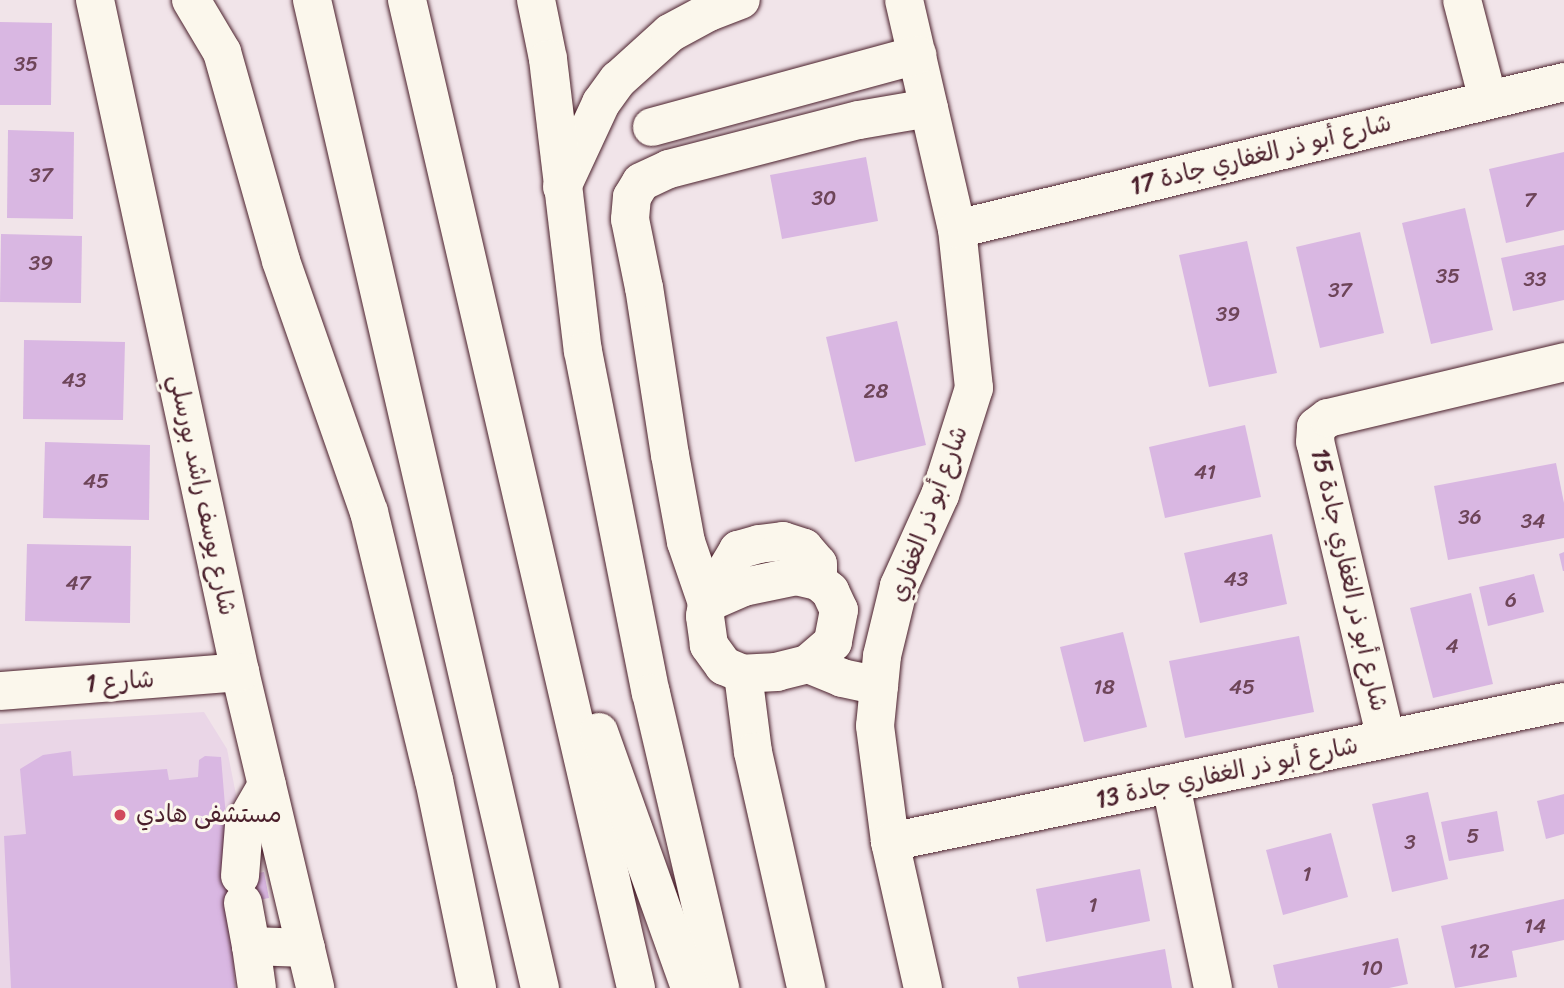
<!DOCTYPE html>
<meta charset="utf-8">
<style>
body{margin:0}
#map{position:relative;width:1564px;height:988px;overflow:hidden;background:#f1e4e9;font-family:Sriracha,"Playpen Sans Arabic",sans-serif}
div>[style]{position:absolute}
[style*='--x']{left:calc(var(--x)*1px);top:calc(var(--y)*1px);width:calc(var(--w)*1px);rotate:calc(var(--a)*1deg)}
.built>*{inset:0;background:#ead6e7}
.building>*{inset:0;background:#d9b7e2}
.roads{filter:drop-shadow(0 0 2px #4a1f2b) drop-shadow(0 0 2px #4a1f2b)}
.minor>*{height:38px;margin:-19px;padding:0 19px;transform-origin:19px;border-radius:19px;background:#fbf7ec}
.major>*{height:38px;margin:-19px;padding:0 19px;transform-origin:19px;border-radius:19px;background:#fbf7ec}
.highway>*{height:38px;margin:-19px;padding:0 19px;transform-origin:19px;border-radius:19px;background:#fbf7ec}
.dots>*{width:19px;height:19px;translate:-50% -50%;box-sizing:border-box;border:4px solid #fbf7ec;border-radius:50%}
span{translate:-50% -50%;white-space:nowrap;text-align:center;line-height:1.15;-webkit-text-stroke:6px #fbf7ec;paint-order:stroke}
.number-label{font-size:21px;color:#6e4559}
.number-label span{-webkit-text-stroke-width:0}
.street-label{font-size:24px;color:#4a1f2b}
.poi-label{font-size:24px;color:#4a1f2b}
.left{translate:0 -50%;text-align:left}
</style>
<div id="map">
<div class="built">
<i style="clip-path:polygon(204px 712px,227px 749px,274px 988px,0 988px,0 724px)"></i>
</div>
<div class="building">
<i style="clip-path:polygon(0 22px,52px 23px,51px 105px,0 105px)"></i>
<i style="clip-path:polygon(8px 130px,74px 132px,73px 219px,7px 218px)"></i>
<i style="clip-path:polygon(1564px 152px,1564px 230px,1506px 243px,1489px 169px)"></i>
<i style="clip-path:polygon(866px 157px,878px 221px,782px 239px,770px 175px)"></i>
<i style="clip-path:polygon(1465px 208px,1493px 330px,1431px 344px,1402px 223px)"></i>
<i style="clip-path:polygon(1360px 232px,1384px 333px,1320px 348px,1296px 247px)"></i>
<i style="clip-path:polygon(1px 234px,82px 236px,81px 303px,0 302px)"></i>
<i style="clip-path:polygon(1247px 241px,1277px 373px,1209px 387px,1179px 255px)"></i>
<i style="clip-path:polygon(1564px 245px,1564px 300px,1513px 311px,1501px 258px)"></i>
<i style="clip-path:polygon(897px 321px,926px 445px,855px 462px,826px 337px)"></i>
<i style="clip-path:polygon(24px 340px,125px 342px,123px 420px,23px 419px)"></i>
<i style="clip-path:polygon(1245px 425px,1261px 497px,1165px 518px,1149px 447px)"></i>
<i style="clip-path:polygon(45px 442px,150px 445px,149px 520px,43px 518px)"></i>
<i style="clip-path:polygon(1556px 463px,1564px 503px,1564px 538px,1448px 560px,1434px 486px)"></i>
<i style="clip-path:polygon(1272px 534px,1287px 604px,1200px 623px,1184px 553px)"></i>
<i style="clip-path:polygon(27px 544px,131px 546px,130px 623px,25px 621px)"></i>
<i style="clip-path:polygon(1564px 552px,1564px 571px,1563px 571px,1559px 554px)"></i>
<i style="clip-path:polygon(1534px 574px,1544px 612px,1488px 626px,1479px 587px)"></i>
<i style="clip-path:polygon(1471px 593px,1493px 684px,1433px 698px,1410px 608px)"></i>
<i style="clip-path:polygon(1123px 632px,1147px 727px,1084px 742px,1060px 647px)"></i>
<i style="clip-path:polygon(1299px 636px,1314px 712px,1185px 738px,1169px 661px)"></i>
<i style="clip-path:polygon(71px 751px,73px 776px,167px 769px,169px 780px,198px 777px,199px 760px,205px 756px,221px 757px,231px 878px,264px 872px,269px 898px,230px 906px,235px 988px,11px 988px,4px 836px,26px 834px,20px 769px,43px 755px)"></i>
<i style="clip-path:polygon(1428px 792px,1448px 879px,1392px 892px,1372px 804px)"></i>
<i style="clip-path:polygon(1564px 794px,1564px 834px,1546px 839px,1537px 801px)"></i>
<i style="clip-path:polygon(1497px 811px,1504px 851px,1449px 861px,1441px 822px)"></i>
<i style="clip-path:polygon(1331px 833px,1348px 897px,1283px 915px,1266px 850px)"></i>
<i style="clip-path:polygon(1140px 869px,1150px 921px,1046px 942px,1036px 889px)"></i>
<i style="clip-path:polygon(1564px 899px,1564px 940px,1512px 951px,1517px 977px,1455px 988px,1441px 926px)"></i>
<i style="clip-path:polygon(1398px 938px,1408px 984px,1389px 988px,1278px 988px,1273px 965px)"></i>
<i style="clip-path:polygon(1165px 949px,1172px 988px,1019px 988px,1017px 977px)"></i>
</div>
<div class="roads">
<div class="minor">
<i style="--x:95;--y:0;--w:687;--a:77.82"></i>
<i style="--x:240;--y:672;--w:325;--a:76.6"></i>
<i style="--x:904;--y:0;--w:235;--a:77"></i>
<i style="--x:957;--y:229;--w:160;--a:83.9"></i>
<i style="--x:974;--y:388;--w:112;--a:107.6"></i>
<i style="--x:940;--y:495;--w:100;--a:114.3"></i>
<i style="--x:899;--y:586;--w:72;--a:103.7"></i>
<i style="--x:882;--y:656;--w:70;--a:95.7"></i>
<i style="--x:875;--y:726;--w:117;--a:82.6"></i>
<i style="--x:890;--y:842;--w:150;--a:77.3"></i>
<i style="--x:1462;--y:0;--w:103;--a:75.4"></i>
<i style="--x:652;--y:127;--w:275;--a:-15.2"></i>
<i style="--x:562;--y:187;--w:93;--a:-65.1"></i>
<i style="--x:601;--y:103;--w:29;--a:-54"></i>
<i style="--x:618;--y:80;--w:70;--a:-42.1"></i>
<i style="--x:670;--y:33;--w:44;--a:-28.3"></i>
<i style="--x:709;--y:12;--w:34;--a:-21"></i>
<i style="--x:957;--y:229;--w:625;--a:-13.61"></i>
<i style="--x:796;--y:576;--w:23;--a:13"></i>
<i style="--x:818;--y:581;--w:16;--a:40"></i>
<i style="--x:830;--y:591;--w:21;--a:65"></i>
<i style="--x:839;--y:610;--w:33;--a:101"></i>
<i style="--x:833;--y:642;--w:33;--a:139"></i>
<i style="--x:808;--y:664;--w:32;--a:166"></i>
<i style="--x:777;--y:672;--w:34;--a:177"></i>
<i style="--x:743;--y:674;--w:21;--a:-157"></i>
<i style="--x:724;--y:666;--w:26;--a:-126"></i>
<i style="--x:709;--y:645;--w:29;--a:-98"></i>
<i style="--x:705;--y:616;--w:13;--a:-81"></i>
<i style="--x:707;--y:603;--w:40;--a:-23.4"></i>
<i style="--x:744;--y:587;--w:53;--a:-11.9"></i>
<i style="--x:723;--y:594;--w:22;--a:-85"></i>
<i style="--x:725;--y:572;--w:26;--a:-59"></i>
<i style="--x:738;--y:550;--w:22;--a:-16"></i>
<i style="--x:759;--y:544;--w:24;--a:-7"></i>
<i style="--x:783;--y:541;--w:22;--a:18"></i>
<i style="--x:804;--y:548;--w:21;--a:49"></i>
<i style="--x:818;--y:564;--w:17;--a:90"></i>
<i style="--x:707;--y:603;--w:65;--a:-109"></i>
<i style="--x:686;--y:542;--w:88;--a:-100.4"></i>
<i style="--x:670;--y:455;--w:169;--a:-98.8"></i>
<i style="--x:644;--y:288;--w:70;--a:-101.5"></i>
<i style="--x:630;--y:219;--w:22;--a:-85"></i>
<i style="--x:632;--y:197;--w:17;--a:-59"></i>
<i style="--x:641;--y:182;--w:31;--a:-25"></i>
<i style="--x:669;--y:169;--w:196;--a:-14.5"></i>
<i style="--x:859;--y:120;--w:71;--a:-9.7"></i>
<i style="--x:808;--y:664;--w:37;--a:22"></i>
<i style="--x:842;--y:678;--w:38;--a:12"></i>
<i style="--x:743;--y:674;--w:79;--a:82.7"></i>
<i style="--x:753;--y:752;--w:242;--a:77.3"></i>
<i style="--x:0;--y:691;--w:241;--a:-4.5"></i>
<i style="--x:1386;--y:739;--w:305;--a:-103.4"></i>
<i style="--x:1315;--y:442;--w:15;--a:-86"></i>
<i style="--x:1316;--y:427;--w:15;--a:-37"></i>
<i style="--x:1328;--y:418;--w:243;--a:-13.3"></i>
<i style="--x:1171;--y:785;--w:207;--a:78.3"></i>
<i style="--x:890;--y:842;--w:688;--a:-11.73"></i>
<i style="--x:240;--y:876;--w:51;--a:-85.5"></i>
<i style="--x:244;--y:825;--w:46;--a:-60.1"></i>
<i style="--x:243;--y:903;--w:44;--a:79.5"></i>
<i style="--x:251;--y:946;--w:55;--a:2.1"></i>
<i style="--x:251;--y:946;--w:42;--a:81.9"></i>
</div>
<div class="major">
<i style="--x:536;--y:0;--w:60;--a:78.5"></i>
<i style="--x:548;--y:59;--w:294;--a:83.2"></i>
<i style="--x:583;--y:351;--w:349;--a:78.8"></i>
<i style="--x:651;--y:693;--w:303;--a:76.8"></i>
<i style="--x:222;--y:52;--w:217;--a:74.2"></i>
<i style="--x:281;--y:261;--w:266;--a:70.7"></i>
<i style="--x:369;--y:512;--w:276;--a:76.4"></i>
<i style="--x:434;--y:780;--w:212;--a:78.3"></i>
</div>
<div class="highway">
<i style="--x:191;--y:0;--w:61;--a:59.2"></i>
<i style="--x:312;--y:0;--w:1014;--a:77.01"></i>
<i style="--x:407;--y:0;--w:1014;--a:76.95"></i>
<i style="--x:599;--y:732;--w:272;--a:70.4"></i>
</div>
</div>
<div class="dots">
<i style="left:120px;top:815px;background:#d1495b"></i>
</div>
<div class="number-label">
<span style="left:26px;top:64px">35</span>
<span style="left:41px;top:175px">37</span>
<span style="left:824px;top:198px">30</span>
<span style="left:1530px;top:200px">7</span>
<span style="left:41px;top:263px">39</span>
<span style="left:1448px;top:276px">35</span>
<span style="left:1535px;top:279px">33</span>
<span style="left:1340px;top:290px">37</span>
<span style="left:1228px;top:314px">39</span>
<span style="left:74px;top:380px">43</span>
<span style="left:876px;top:391px">28</span>
<span style="left:1205px;top:472px">41</span>
<span style="left:96px;top:481px">45</span>
<span style="left:1470px;top:517px">36</span>
<span style="left:1533px;top:521px">34</span>
<span style="left:1236px;top:579px">43</span>
<span style="left:78px;top:583px">47</span>
<span style="left:1511px;top:600px">6</span>
<span style="left:1452px;top:646px">4</span>
<span style="left:1104px;top:687px">18</span>
<span style="left:1242px;top:687px">45</span>
<span style="left:1473px;top:836px">5</span>
<span style="left:1410px;top:842px">3</span>
<span style="left:1307px;top:874px">1</span>
<span style="left:1093px;top:905px">1</span>
<span style="left:1535px;top:926px">14</span>
<span style="left:1479px;top:951px">12</span>
<span style="left:1372px;top:968px">10</span>
</div>
<div class="street-label">
<span style="left:1261px;top:155px;rotate:-14deg">شارع أبو ذر الغفاري جادة 17</span>
<span style="left:202px;top:495px;rotate:78deg">شارع يوسف راشد بورسلي</span>
<span style="left:929px;top:514px;rotate:-70deg">شارع أبو ذر الغفاري</span>
<span style="left:1349px;top:580px;rotate:77deg">شارع أبو ذر الغفاري جادة 15</span>
<span style="left:120px;top:682px;rotate:-4deg">شارع 1</span>
<span style="left:1227px;top:773px;rotate:-12deg">شارع أبو ذر الغفاري جادة 13</span>
</div>
<div class="poi-label">
<span class="left" style="left:136px;top:815px">مستشفى هادي</span>
</div>
</div>
